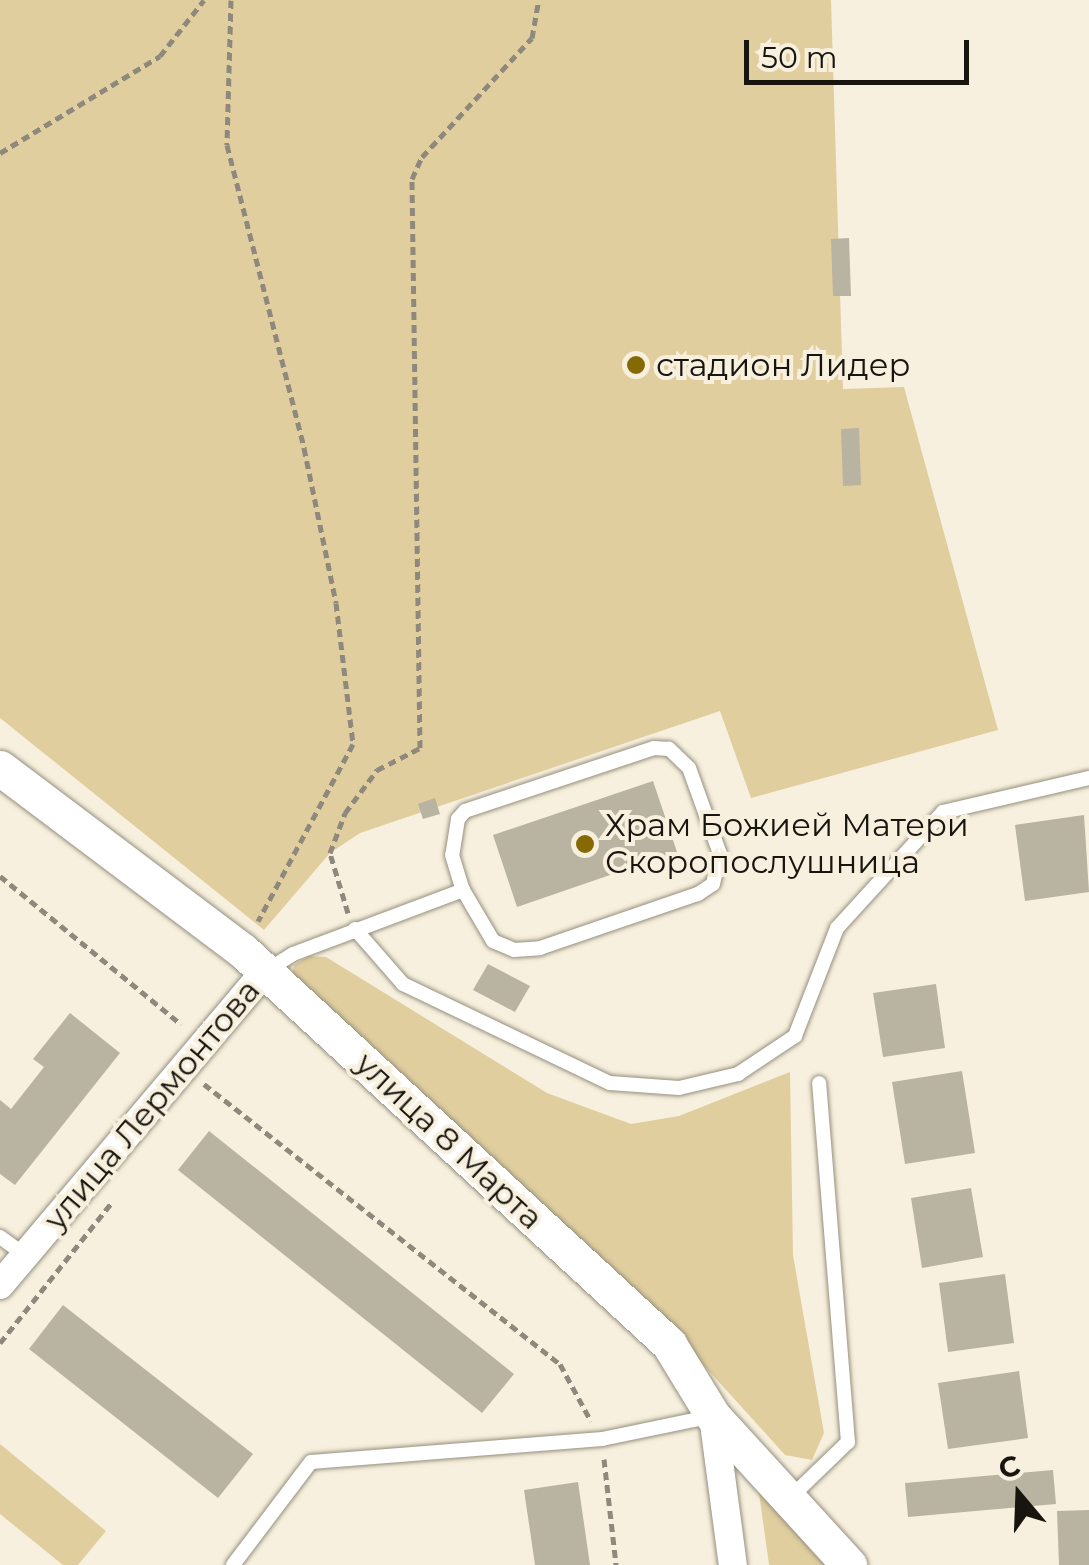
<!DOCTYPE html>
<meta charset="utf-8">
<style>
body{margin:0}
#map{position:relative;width:1089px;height:1565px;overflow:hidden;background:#f7f0de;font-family:Montserrat,sans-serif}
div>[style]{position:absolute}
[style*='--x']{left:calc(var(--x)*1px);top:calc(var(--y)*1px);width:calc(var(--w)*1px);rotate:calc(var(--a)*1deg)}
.green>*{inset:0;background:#e0ce9f}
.building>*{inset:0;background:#b9b3a2}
.path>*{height:5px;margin-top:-2.5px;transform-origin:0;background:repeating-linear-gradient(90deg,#8e897c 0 8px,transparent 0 13px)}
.roads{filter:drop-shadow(0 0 2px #958f7e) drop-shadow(0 0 2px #958f7e)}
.service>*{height:14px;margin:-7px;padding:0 7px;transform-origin:7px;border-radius:7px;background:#fff}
.minor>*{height:28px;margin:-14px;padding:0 14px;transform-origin:14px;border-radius:14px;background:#fff}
.tertiary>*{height:35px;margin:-17.5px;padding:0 17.5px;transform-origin:17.5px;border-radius:17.5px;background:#fff}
.dots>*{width:28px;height:28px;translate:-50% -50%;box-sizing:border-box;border:5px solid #f7f0de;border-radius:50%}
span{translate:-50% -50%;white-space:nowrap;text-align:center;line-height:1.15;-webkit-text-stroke:8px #f7f0de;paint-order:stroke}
.poi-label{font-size:32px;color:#18150f}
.left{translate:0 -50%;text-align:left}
.street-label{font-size:32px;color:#18150f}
.north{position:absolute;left:969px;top:1445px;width:100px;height:100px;-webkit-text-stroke:8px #f7f0de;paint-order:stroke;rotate:341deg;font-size:28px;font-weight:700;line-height:40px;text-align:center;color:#18150f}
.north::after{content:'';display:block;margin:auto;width:35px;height:45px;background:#18150f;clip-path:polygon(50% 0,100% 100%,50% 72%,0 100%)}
.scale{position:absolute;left:744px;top:40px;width:225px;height:45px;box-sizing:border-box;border:5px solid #18150f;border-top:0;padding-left:12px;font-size:30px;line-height:35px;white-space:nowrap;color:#18150f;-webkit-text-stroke:8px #f7f0de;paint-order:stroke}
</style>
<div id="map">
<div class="green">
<i style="clip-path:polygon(0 0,831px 0,843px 389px,904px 387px,998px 730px,751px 798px,720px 711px,360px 833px,330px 853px,264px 930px,0 718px)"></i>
<i style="clip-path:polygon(309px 956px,326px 957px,547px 1093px,631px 1124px,679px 1116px,790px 1072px,793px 1255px,824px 1433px,812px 1460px,785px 1455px,660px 1317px,291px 980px,294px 965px)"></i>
<i style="clip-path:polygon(0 1444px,106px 1531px,78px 1565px,63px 1565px,0 1514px)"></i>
<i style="clip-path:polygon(757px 1478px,830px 1565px,769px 1565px)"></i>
</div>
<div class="building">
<i style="clip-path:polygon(849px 238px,851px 296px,833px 296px,831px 239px)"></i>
<i style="clip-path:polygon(859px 428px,861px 485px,843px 486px,841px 429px)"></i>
<i style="clip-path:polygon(653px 781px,677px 852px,517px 907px,493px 835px)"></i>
<i style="clip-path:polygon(435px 798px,440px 814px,423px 819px,418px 804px)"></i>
<i style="clip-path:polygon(1084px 815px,1089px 892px,1025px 901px,1015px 825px)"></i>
<i style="clip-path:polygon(488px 964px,530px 986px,515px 1012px,473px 990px)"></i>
<i style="clip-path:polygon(936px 984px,945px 1048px,883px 1057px,873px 993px)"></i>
<i style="clip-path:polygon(70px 1013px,120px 1053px,15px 1185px,0 1174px,0 1100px,11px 1109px,44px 1067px,33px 1059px)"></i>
<i style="clip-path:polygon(962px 1071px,975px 1153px,905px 1164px,892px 1082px)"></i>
<i style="clip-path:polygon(209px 1131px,514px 1374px,482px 1413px,178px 1170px)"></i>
<i style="clip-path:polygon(971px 1188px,983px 1257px,922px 1268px,911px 1198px)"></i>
<i style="clip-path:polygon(1005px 1274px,1014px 1343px,948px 1352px,939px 1283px)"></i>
<i style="clip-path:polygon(63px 1305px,253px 1454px,218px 1498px,29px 1349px)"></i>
<i style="clip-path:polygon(1019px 1371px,1028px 1438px,948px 1449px,938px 1383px)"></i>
<i style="clip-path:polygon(1053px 1470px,1056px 1504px,908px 1517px,905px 1483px)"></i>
<i style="clip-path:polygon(578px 1482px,590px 1565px,535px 1565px,524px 1490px)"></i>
<i style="clip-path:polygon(1089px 1510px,1089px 1565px,1059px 1565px,1057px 1511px)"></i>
</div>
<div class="path">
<i style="--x:231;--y:0;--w:145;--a:91.6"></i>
<i style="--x:227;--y:145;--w:313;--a:75.7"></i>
<i style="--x:304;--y:448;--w:158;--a:78.3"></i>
<i style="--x:336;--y:603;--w:142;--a:83.1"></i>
<i style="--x:353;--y:744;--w:201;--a:118.2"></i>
<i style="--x:0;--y:153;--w:187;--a:-31.2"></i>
<i style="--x:160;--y:56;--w:71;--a:-51.8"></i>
<i style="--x:0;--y:876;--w:234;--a:39.3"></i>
<i style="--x:348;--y:913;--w:63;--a:-106.7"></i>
<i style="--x:330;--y:853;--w:43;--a:-69.4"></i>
<i style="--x:345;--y:813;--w:54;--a:-53.3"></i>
<i style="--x:377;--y:770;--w:48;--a:-27.1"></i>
<i style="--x:420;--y:748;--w:569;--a:-90.81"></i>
<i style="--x:412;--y:179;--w:24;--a:-66"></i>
<i style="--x:422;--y:157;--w:162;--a:-47.3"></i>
<i style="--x:532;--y:38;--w:39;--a:-80"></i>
<i style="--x:204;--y:1084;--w:453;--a:38.2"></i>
<i style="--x:560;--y:1364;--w:65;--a:61.5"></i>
<i style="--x:0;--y:1343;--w:180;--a:-51.5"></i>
<i style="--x:604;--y:1459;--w:107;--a:83.5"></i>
</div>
<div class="roads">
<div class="service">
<i style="--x:355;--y:929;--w:73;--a:48.9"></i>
<i style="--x:403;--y:984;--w:229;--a:25.6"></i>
<i style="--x:610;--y:1083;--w:69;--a:4.1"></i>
<i style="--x:679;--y:1088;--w:61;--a:-13.3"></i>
<i style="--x:738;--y:1074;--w:69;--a:-33.7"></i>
<i style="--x:795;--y:1036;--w:116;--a:-68.7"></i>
<i style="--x:837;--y:928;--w:157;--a:-47.6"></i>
<i style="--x:943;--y:812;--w:150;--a:-13.1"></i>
<i style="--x:266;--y:971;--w:32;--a:-32"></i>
<i style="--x:293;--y:954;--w:182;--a:-20.6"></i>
<i style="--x:463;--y:890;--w:59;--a:59.5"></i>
<i style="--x:493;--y:941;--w:23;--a:23"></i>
<i style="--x:514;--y:950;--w:26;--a:-4"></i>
<i style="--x:540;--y:948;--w:167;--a:-18.9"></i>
<i style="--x:698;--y:894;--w:18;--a:-34"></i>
<i style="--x:713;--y:884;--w:31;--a:-77"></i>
<i style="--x:720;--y:854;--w:91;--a:-109.8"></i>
<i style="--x:689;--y:768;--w:28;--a:-136"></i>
<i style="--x:669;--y:749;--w:15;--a:-176"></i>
<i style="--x:654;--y:748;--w:199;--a:161.6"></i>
<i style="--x:465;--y:811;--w:11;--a:131"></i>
<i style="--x:458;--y:819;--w:36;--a:99"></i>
<i style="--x:452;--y:855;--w:37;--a:73"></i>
<i style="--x:0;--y:1237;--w:31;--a:36"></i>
<i style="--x:791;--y:1497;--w:79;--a:-44"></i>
<i style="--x:848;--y:1442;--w:360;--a:-94.6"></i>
<i style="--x:233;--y:1565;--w:129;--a:-52.9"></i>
<i style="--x:311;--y:1462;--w:292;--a:-4.5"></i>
<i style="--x:602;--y:1439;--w:113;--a:-11.7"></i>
</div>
<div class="minor">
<i style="--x:0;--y:1285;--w:411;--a:-49.8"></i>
<i style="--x:713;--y:1416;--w:150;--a:82.4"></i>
</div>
<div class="tertiary">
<i style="--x:0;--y:768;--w:304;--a:37"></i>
<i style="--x:243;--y:951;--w:580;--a:42.69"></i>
<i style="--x:669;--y:1344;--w:84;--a:58.6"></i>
<i style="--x:713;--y:1416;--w:202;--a:47.6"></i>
</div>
</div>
<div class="dots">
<i style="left:636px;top:365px;background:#856904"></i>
<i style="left:585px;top:844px;background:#856904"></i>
</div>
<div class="poi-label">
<span class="left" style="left:656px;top:365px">стадион Лидер</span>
<span class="left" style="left:605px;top:844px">Храм Божией Матери<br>Скоропослушница</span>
</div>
<div class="street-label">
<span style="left:152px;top:1105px;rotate:-50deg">улица Лермонтова</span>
<span style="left:449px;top:1141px;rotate:43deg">улица 8 Марта</span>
</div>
<div class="north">С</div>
<div class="scale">50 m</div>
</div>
